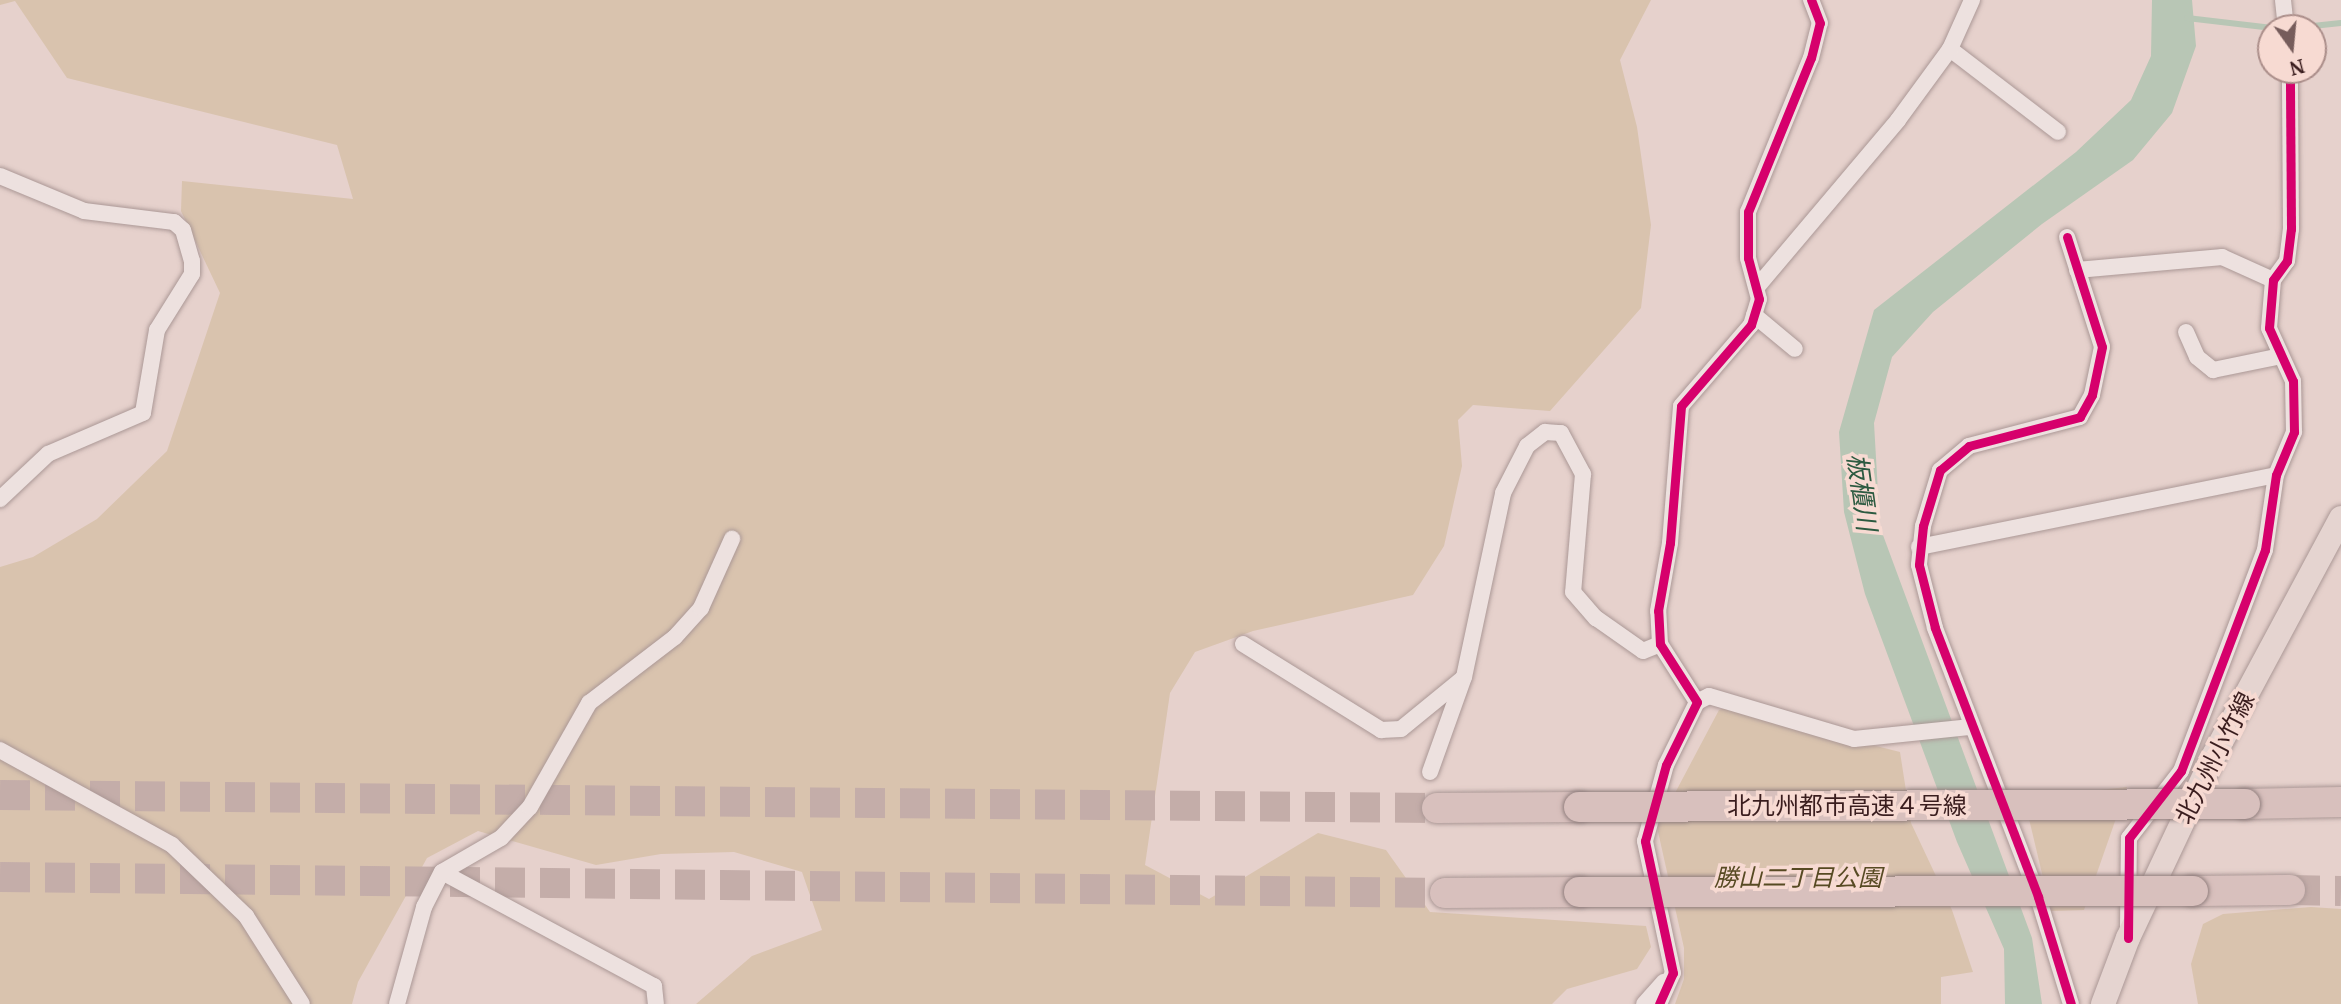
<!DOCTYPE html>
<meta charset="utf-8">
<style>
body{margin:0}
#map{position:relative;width:2341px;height:1004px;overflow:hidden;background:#e6d1cc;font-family:"PT Serif","Noto Sans JP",serif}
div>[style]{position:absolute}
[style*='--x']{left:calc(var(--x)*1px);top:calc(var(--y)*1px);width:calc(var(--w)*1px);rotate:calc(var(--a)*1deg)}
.green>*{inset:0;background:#d9c3ae}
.water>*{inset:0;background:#b8c6b5}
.stream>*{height:6px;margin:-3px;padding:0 3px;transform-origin:3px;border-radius:3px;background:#b8c6b5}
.motorway-tunnel>*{height:30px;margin-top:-15px;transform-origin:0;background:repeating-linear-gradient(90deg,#c4ada9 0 30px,transparent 0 45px)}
.roads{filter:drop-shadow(0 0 2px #ab9896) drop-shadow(0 0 2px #ab9896)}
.minor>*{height:16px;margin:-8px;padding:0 8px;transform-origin:8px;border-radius:8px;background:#ede1df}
.primary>*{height:24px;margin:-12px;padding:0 12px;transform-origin:12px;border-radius:12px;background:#e5d4d0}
.motorway>*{height:30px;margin:-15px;padding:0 15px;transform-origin:15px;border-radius:15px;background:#d8c0bd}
.bridges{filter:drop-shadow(0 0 2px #907e7d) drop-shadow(0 0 2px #907e7d)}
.motorway-bridge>*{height:30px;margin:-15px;padding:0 15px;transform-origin:15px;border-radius:15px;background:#d8c0bd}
.cycleway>*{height:9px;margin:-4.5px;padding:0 4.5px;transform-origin:4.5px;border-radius:4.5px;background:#d6006c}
span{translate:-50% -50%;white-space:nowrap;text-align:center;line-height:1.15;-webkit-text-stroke:7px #f7dad2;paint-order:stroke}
.street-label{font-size:24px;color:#3a1d1e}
.park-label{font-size:24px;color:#574a23;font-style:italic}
.water-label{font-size:26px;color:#2c5a40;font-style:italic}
.north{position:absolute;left:2257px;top:14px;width:70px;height:70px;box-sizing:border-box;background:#f7dad2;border:2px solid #ab8e8a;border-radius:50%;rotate:165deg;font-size:19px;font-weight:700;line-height:28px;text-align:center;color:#3a1d1e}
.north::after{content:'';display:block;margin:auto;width:24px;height:32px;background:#765c5b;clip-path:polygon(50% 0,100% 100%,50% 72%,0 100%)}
</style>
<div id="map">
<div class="green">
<i style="clip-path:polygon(0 0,1651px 0,1620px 60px,1637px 127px,1651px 225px,1641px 308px,1550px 411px,1473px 405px,1458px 420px,1462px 466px,1444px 546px,1413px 595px,1253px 631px,1195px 652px,1170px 693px,1145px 865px,1209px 899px,1318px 833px,1386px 850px,1430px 912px,1646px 926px,1651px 947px,1637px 969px,1567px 989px,1552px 1004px,696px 1004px,752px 956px,822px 930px,802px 872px,734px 852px,661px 854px,596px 865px,478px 831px,427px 858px,358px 982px,352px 1004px,0 1004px,0 567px,33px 557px,97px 519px,167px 451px,220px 293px,181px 211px,182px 181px,353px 199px,337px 145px,67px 78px,15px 1px,0 5px)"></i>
<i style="clip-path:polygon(1726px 708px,1900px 752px,1911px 823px,1952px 910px,1973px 972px,1941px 977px,1941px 1004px,1675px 1004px,1684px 979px,1684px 948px,1657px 827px,1719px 710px)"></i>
<i style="clip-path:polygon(2127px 787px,2084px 910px,2051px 911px,2024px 798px)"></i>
<i style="clip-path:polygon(2311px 907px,2341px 909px,2341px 1004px,2198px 1004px,2191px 964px,2203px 924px,2223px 914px)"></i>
</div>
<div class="water">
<i style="clip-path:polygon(2152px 0,2192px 0,2196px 46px,2172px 113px,2133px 160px,2042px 224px,1933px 312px,1892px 357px,1874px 423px,1880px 527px,2032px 938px,2042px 1004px,2005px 1004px,2004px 949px,1957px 842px,1865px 594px,1844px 512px,1839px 432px,1874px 310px,2076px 152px,2131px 100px,2151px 56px)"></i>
</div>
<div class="stream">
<i style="--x:2187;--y:18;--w:86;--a:6.7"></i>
<i style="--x:2294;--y:28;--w:47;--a:-6.1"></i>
</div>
<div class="motorway-tunnel">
<i style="--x:0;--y:795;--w:1437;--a:0.52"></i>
<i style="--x:0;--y:877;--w:1445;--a:0.63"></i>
<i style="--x:2290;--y:890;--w:51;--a:1.1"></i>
</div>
<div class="roads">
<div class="minor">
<i style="--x:2283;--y:0;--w:28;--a:84"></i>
<i style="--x:1950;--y:49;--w:136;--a:37.5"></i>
<i style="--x:0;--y:176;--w:91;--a:22.6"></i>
<i style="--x:84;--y:211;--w:91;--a:7"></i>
<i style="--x:174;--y:222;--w:12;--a:42"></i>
<i style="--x:183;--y:230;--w:32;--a:74"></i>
<i style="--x:192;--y:261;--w:13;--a:90"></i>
<i style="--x:192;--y:274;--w:66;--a:122"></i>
<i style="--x:157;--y:330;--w:84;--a:99.6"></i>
<i style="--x:143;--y:413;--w:103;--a:156.7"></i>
<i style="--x:48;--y:454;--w:66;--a:136.8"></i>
<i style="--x:2067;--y:237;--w:115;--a:72.3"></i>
<i style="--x:2102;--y:347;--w:49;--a:101.8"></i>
<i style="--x:2092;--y:395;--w:25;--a:119"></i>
<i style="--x:2080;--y:417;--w:115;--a:165.4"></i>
<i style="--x:1969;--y:446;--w:38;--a:140"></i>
<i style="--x:1940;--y:470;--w:59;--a:106.9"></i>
<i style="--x:1923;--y:526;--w:39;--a:96"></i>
<i style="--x:1919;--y:565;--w:65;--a:75.7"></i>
<i style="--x:1935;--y:628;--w:288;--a:69"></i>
<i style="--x:2038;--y:897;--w:112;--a:72.9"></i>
<i style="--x:2077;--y:270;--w:146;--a:-5.1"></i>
<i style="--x:2222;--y:257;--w:56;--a:24.3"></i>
<i style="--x:1757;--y:287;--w:219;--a:-49.8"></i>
<i style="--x:1898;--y:120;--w:88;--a:-53.8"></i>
<i style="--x:1950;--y:49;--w:54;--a:-65.8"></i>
<i style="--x:1754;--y:315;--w:53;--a:39.7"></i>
<i style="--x:2186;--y:332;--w:27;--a:66"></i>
<i style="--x:2197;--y:357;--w:21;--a:39"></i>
<i style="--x:2213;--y:370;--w:69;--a:-11.6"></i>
<i style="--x:1919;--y:547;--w:364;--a:-11.4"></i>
<i style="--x:1243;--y:644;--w:163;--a:31.9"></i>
<i style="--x:1381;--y:730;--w:20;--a:-3"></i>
<i style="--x:1401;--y:729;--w:79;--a:-39.3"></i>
<i style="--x:1697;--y:702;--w:13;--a:-27"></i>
<i style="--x:1709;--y:696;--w:151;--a:16.5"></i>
<i style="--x:1854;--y:739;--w:118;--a:-5.9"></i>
<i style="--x:0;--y:750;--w:196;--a:28.9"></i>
<i style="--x:172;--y:845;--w:103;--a:43.8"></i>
<i style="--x:246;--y:916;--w:104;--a:57.5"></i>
<i style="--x:1430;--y:772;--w:101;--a:-70.3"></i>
<i style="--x:1464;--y:677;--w:188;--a:-78"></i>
<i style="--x:1503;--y:493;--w:53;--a:-62.9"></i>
<i style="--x:1527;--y:446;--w:23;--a:-38"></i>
<i style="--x:1545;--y:432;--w:16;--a:4"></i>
<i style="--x:1561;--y:433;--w:47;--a:61.8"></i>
<i style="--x:1583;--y:474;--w:118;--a:94.8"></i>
<i style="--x:1573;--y:592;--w:35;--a:49"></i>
<i style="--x:1596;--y:618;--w:57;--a:35.1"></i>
<i style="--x:1643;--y:651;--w:18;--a:-22"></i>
<i style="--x:442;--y:872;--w:241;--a:28.3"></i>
<i style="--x:654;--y:986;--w:18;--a:84"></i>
<i style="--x:2128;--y:928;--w:90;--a:-89.4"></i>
<i style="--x:2129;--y:838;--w:85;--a:-52.2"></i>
<i style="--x:2181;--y:771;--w:236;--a:-69.2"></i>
<i style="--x:2265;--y:550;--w:76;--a:-81.7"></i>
<i style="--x:2276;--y:475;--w:47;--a:-67.3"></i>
<i style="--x:2294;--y:432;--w:51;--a:-91.1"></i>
<i style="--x:2293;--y:381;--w:58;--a:-114.4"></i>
<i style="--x:2269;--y:328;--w:48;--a:-85.2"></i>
<i style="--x:2273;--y:280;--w:24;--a:-54"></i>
<i style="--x:2287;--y:261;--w:32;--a:-83"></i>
<i style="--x:2291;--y:229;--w:159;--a:-90.4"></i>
<i style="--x:397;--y:1004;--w:101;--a:-74.4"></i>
<i style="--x:424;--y:907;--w:39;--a:-63"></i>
<i style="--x:442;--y:872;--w:68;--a:-30"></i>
<i style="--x:501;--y:838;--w:42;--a:-46.9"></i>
<i style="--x:530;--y:807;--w:120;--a:-60.4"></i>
<i style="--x:589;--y:703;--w:108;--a:-37.5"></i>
<i style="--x:675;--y:637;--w:39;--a:-48"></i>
<i style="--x:701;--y:608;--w:76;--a:-65.8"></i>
<i style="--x:1644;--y:1004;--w:30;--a:-48"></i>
<i style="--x:1659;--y:1004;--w:34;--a:-66"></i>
<i style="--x:1673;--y:973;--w:135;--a:-102"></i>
<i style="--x:1645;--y:841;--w:79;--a:-74.6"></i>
<i style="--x:1666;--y:765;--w:70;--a:-63.8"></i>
<i style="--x:1697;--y:702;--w:69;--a:-122.5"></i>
<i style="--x:1660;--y:644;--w:33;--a:-93"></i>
<i style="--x:1658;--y:611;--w:69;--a:-80"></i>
<i style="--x:1670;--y:543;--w:137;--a:-85.4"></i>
<i style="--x:1681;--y:406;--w:107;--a:-49.2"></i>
<i style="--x:1751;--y:325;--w:27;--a:-73"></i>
<i style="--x:1759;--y:299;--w:42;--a:-105"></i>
<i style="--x:1748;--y:258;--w:46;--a:-90"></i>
<i style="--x:1748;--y:212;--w:166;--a:-67.8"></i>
<i style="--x:1811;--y:58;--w:36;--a:-76"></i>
<i style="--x:1820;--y:23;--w:25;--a:-111"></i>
</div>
<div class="primary">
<i style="--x:2103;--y:1004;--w:71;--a:-69.3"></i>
<i style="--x:2128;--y:938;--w:202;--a:-64.8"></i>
<i style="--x:2214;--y:755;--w:269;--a:-61.8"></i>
</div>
<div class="motorway">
<i style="--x:2245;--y:804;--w:96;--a:-1.2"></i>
<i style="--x:1437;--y:808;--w:142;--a:-0.4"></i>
<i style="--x:2193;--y:891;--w:97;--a:-0.6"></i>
<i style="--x:1445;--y:893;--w:134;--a:-0.4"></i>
</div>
</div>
<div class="bridges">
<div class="motorway-bridge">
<i style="--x:1579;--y:807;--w:666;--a:-0.26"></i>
<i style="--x:1579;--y:892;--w:614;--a:-0.09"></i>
</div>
</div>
<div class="cycleway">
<i style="--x:2067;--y:237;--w:115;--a:72.3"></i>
<i style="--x:2102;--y:347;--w:49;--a:101.8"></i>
<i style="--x:2092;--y:395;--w:25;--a:119"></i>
<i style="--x:2080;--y:417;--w:115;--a:165.4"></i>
<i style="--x:1969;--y:446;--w:38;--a:140"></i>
<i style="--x:1940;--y:470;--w:59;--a:106.9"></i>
<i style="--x:1923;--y:526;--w:39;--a:96"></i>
<i style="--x:1919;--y:565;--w:65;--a:75.7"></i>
<i style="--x:1935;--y:628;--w:288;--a:69"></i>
<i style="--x:2038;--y:897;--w:112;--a:72.9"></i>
<i style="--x:2128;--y:938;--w:100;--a:-89.4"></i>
<i style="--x:2129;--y:838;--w:85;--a:-52.2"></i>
<i style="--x:2181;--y:771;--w:236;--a:-69.2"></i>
<i style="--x:2265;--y:550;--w:76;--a:-81.7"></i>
<i style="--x:2276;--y:475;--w:47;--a:-67.3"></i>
<i style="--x:2294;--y:432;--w:51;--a:-91.1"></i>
<i style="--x:2293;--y:381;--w:58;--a:-114.4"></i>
<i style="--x:2269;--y:328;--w:48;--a:-85.2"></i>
<i style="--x:2273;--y:280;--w:24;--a:-54"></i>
<i style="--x:2287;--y:261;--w:32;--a:-83"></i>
<i style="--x:2291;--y:229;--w:159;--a:-90.4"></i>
<i style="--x:1659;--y:1004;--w:34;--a:-66"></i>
<i style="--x:1673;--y:973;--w:135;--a:-102"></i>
<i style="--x:1645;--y:841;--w:79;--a:-74.6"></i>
<i style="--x:1666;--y:765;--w:70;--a:-63.8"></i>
<i style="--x:1697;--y:702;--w:69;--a:-122.5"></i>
<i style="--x:1660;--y:644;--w:33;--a:-93"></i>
<i style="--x:1658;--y:611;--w:69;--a:-80"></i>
<i style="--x:1670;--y:543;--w:137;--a:-85.4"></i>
<i style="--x:1681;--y:406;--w:107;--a:-49.2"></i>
<i style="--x:1751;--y:325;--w:27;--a:-73"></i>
<i style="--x:1759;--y:299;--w:42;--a:-105"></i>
<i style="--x:1748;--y:258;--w:46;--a:-90"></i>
<i style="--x:1748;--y:212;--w:166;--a:-67.8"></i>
<i style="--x:1811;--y:58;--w:36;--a:-76"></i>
<i style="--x:1820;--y:23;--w:25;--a:-111"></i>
</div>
<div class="street-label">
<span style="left:2215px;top:758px;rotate:-63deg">北九州小竹線</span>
<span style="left:1847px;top:806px">北九州都市高速４号線</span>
</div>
<div class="park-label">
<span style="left:1798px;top:878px">勝山二丁目公園</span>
</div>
<div class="water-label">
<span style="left:1862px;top:492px;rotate:82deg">板櫃川</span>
</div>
<div class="north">N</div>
</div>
